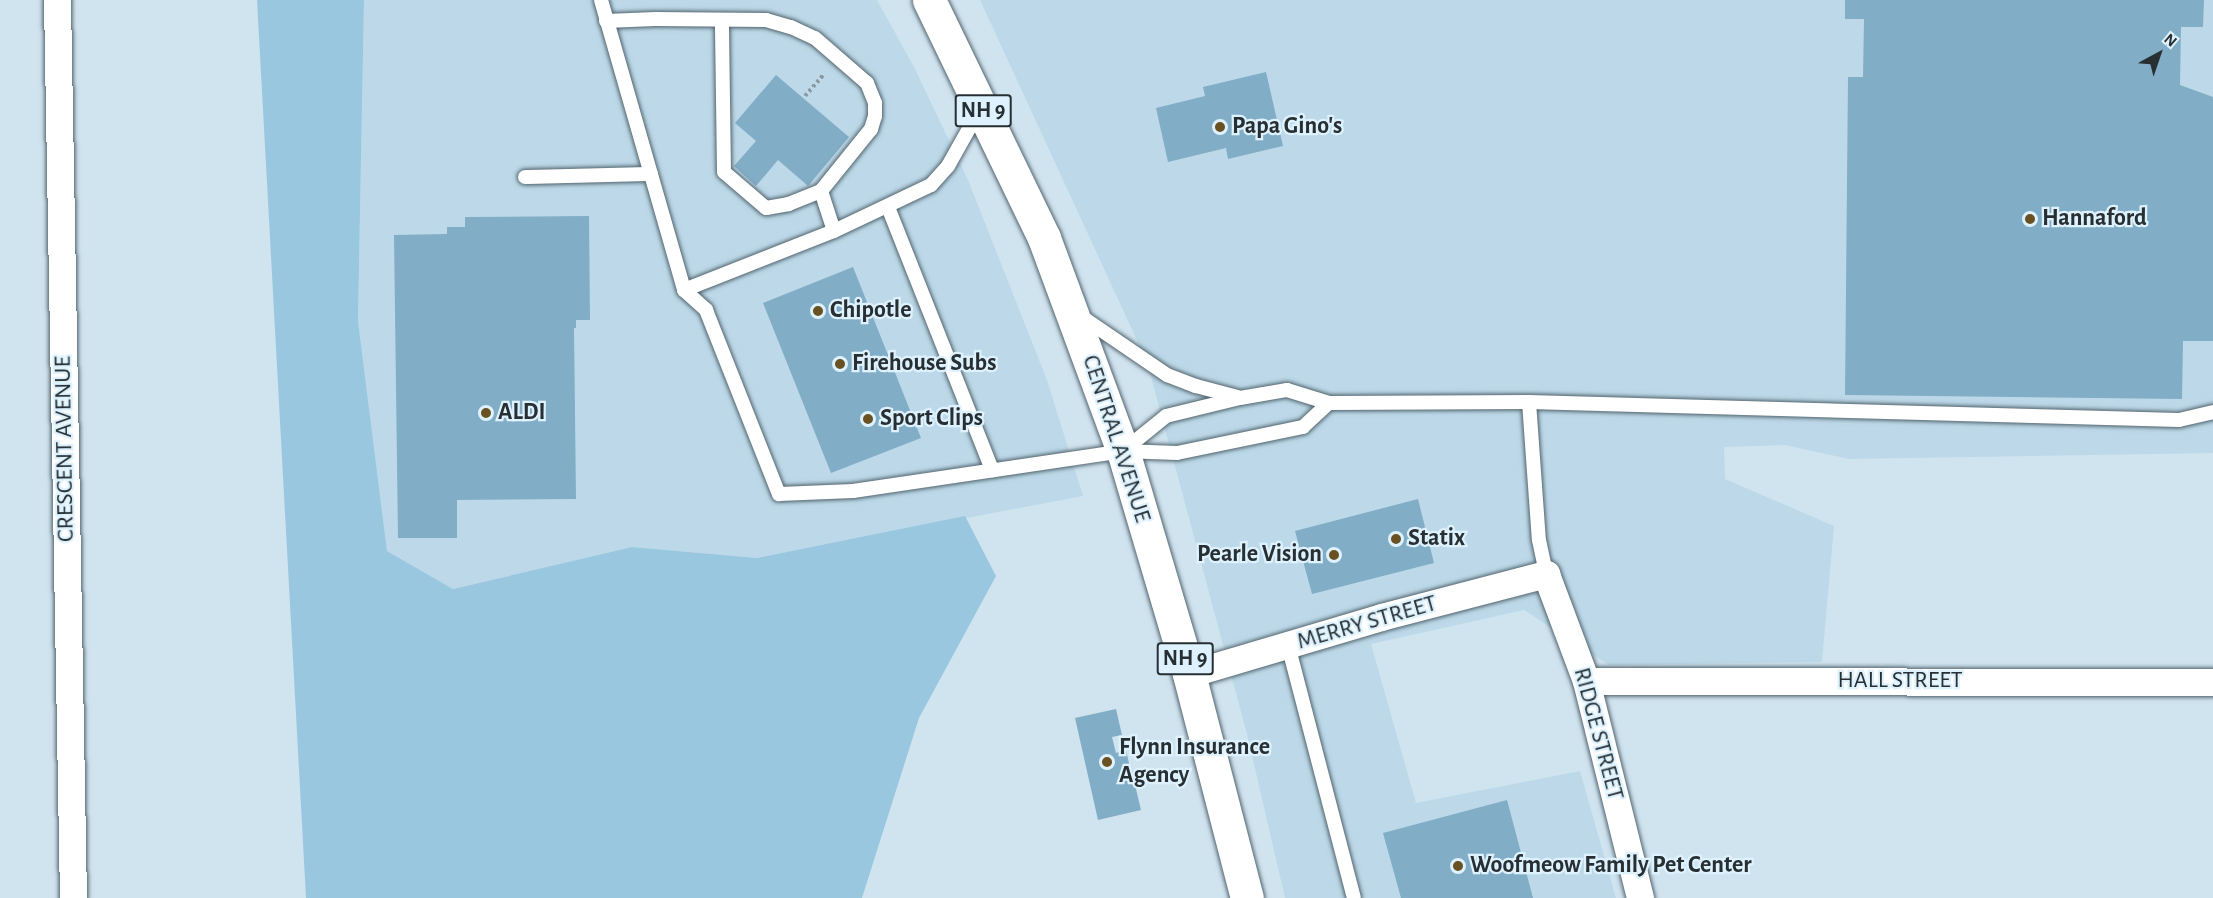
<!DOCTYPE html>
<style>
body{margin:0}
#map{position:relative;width:2213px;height:898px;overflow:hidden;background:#d0e4f0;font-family:"Alegreya Sans",sans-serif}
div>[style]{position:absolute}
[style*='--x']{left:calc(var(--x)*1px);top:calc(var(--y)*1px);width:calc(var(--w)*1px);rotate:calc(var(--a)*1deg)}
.built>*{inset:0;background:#bdd9e9}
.green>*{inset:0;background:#9ac7e0}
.building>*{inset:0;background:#81adc6}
.path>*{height:4px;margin-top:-2px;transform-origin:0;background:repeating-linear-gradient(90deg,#8a99a2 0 3px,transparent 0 6px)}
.roads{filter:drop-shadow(0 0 2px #52646e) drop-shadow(0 0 2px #52646e)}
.service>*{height:14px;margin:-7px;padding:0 7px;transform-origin:7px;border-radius:7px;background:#fff}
.minor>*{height:27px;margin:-13.5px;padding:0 13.5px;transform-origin:13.5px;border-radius:13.5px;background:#fff}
.primary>*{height:33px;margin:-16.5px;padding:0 16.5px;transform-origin:16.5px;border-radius:16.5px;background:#fff}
.dots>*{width:16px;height:16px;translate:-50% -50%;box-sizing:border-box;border:3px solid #ddf2fe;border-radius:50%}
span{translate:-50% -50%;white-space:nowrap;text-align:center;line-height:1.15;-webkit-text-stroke:4.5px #ddf2fe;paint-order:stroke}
.shield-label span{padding:2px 4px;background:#ddf2fe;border:2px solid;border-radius:4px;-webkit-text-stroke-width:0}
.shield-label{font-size:22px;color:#272f33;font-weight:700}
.poi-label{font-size:24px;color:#272f33;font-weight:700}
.left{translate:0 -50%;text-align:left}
.right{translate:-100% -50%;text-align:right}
.street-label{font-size:24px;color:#272f33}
.north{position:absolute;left:2129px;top:24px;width:60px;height:60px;-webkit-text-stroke:4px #ddf2fe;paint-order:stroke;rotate:40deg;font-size:16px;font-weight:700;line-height:24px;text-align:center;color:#272f33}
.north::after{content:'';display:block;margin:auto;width:21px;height:27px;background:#272f33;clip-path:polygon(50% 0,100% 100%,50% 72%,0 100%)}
</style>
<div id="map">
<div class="built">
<i style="clip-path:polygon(364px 0,877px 0,914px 67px,968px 180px,1047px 380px,1083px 496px,757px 558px,632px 547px,453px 589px,387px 551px,358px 321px)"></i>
<i style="clip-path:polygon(980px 0,2213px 0,2213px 453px,1849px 459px,1785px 445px,1724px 447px,1725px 479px,1834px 526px,1822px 662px,1609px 665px,1524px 610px,1371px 644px,1416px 803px,1580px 771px,1616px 898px,1285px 898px,1247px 734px,1147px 362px)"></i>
</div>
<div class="green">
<i style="clip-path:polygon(257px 0,364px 0,358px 321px,387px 551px,453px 589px,632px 547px,757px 558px,965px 516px,996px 576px,919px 718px,862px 898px,306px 898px)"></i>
</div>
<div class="building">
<i style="clip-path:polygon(1845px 0,2204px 0,2203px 27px,2181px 27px,2180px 85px,2213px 97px,2213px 341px,2183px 341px,2182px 399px,1845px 395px,1848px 77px,1863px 77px,1864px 19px,1845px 19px)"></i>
<i style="clip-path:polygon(1266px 72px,1283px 146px,1228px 159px,1226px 148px,1168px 162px,1156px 108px,1205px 96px,1203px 87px)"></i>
<i style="clip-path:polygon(776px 75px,849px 137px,808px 186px,778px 160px,756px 186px,734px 166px,756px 141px,735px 123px)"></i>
<i style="clip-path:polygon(589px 216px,590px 320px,576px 320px,576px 328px,574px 328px,576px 499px,457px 500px,457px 538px,398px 538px,394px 235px,447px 234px,447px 227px,465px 227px,465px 217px)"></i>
<i style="clip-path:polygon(853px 267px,921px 438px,831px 473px,763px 303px)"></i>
<i style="clip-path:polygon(1418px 499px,1434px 563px,1312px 594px,1295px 531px)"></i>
<i style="clip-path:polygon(1116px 709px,1122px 735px,1112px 737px,1116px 753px,1126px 750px,1131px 772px,1136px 771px,1140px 788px,1136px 789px,1141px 810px,1098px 820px,1075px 718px)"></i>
<i style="clip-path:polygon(1507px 800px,1533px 898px,1401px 898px,1383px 833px)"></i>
</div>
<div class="path">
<i style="--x:805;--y:96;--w:29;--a:-49"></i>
</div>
<div class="roads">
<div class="service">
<i style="--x:601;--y:0;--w:302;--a:74"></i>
<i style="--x:684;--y:290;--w:161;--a:-21.5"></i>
<i style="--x:834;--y:231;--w:107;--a:-25.4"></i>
<i style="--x:931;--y:185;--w:25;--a:-48"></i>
<i style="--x:948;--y:166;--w:65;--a:-60.7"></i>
<i style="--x:606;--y:21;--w:49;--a:-2.3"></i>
<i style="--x:655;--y:19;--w:111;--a:0.5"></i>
<i style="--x:766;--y:20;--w:26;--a:16"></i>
<i style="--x:791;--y:27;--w:26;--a:25"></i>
<i style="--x:815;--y:38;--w:69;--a:40.9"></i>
<i style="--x:867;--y:83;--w:22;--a:68"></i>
<i style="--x:875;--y:103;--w:13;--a:90"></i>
<i style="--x:875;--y:116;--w:14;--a:107"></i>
<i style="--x:871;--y:129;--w:80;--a:128.9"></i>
<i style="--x:821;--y:191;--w:35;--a:158"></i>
<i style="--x:789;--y:204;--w:23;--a:170"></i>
<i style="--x:766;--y:208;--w:55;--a:-139.4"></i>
<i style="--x:724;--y:172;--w:152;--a:-90.8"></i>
<i style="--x:525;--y:177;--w:126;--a:-1.4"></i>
<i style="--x:821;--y:191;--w:42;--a:72"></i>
<i style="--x:888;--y:207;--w:283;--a:68.4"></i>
<i style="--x:684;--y:290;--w:30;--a:42"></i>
<i style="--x:706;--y:310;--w:198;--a:68.4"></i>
<i style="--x:779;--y:494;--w:74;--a:-2.3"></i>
<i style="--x:853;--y:491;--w:273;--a:-8.4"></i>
<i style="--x:1123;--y:451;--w:54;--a:2.1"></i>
<i style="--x:1177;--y:453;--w:129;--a:-11.7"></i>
<i style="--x:1303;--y:427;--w:35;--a:-43"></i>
<i style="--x:1079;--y:315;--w:107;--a:34.3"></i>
<i style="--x:1167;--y:375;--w:31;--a:21"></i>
<i style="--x:1196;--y:386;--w:43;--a:14.7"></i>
<i style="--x:1529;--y:402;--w:138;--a:85.9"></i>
<i style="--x:1539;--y:540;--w:35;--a:78"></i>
<i style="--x:1123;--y:451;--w:55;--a:-39.1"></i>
<i style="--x:1166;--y:416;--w:76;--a:-13.7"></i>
<i style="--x:1240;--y:398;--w:48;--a:-9.7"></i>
<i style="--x:1287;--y:390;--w:44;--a:17.2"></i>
<i style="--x:1329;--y:403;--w:200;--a:-0.3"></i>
<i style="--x:1529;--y:402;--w:650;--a:1.59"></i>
<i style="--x:2179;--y:420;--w:35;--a:-13"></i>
<i style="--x:1288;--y:645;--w:261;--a:75.4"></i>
</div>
<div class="minor">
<i style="--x:57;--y:0;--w:898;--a:88.98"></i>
<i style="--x:1189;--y:674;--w:200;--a:-16.5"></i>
<i style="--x:1381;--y:617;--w:171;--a:-14.6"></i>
<i style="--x:1546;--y:574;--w:114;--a:69.5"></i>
<i style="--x:1586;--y:681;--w:224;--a:76"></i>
<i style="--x:1586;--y:681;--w:627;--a:0.09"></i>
</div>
<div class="primary">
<i style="--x:929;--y:0;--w:264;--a:64.2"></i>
<i style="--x:1044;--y:238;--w:227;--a:69.7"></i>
<i style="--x:1123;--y:451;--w:233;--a:73.5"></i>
<i style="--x:1189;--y:674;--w:231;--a:75.5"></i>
</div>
</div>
<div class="dots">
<i style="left:1220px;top:127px;background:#695121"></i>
<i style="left:2030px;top:219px;background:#695121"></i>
<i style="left:818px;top:311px;background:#695121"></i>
<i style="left:840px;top:364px;background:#695121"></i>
<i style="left:486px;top:413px;background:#695121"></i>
<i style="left:868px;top:419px;background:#695121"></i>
<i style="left:1396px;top:539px;background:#695121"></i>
<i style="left:1334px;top:555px;background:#695121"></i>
<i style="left:1107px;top:762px;background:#695121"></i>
<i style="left:1458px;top:866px;background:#695121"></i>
</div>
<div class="shield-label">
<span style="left:983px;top:111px">NH 9</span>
<span style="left:1185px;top:659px">NH 9</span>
</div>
<div class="poi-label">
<span class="left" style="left:1232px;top:127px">Papa Gino's</span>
<span class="left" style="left:2042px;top:219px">Hannaford</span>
<span class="left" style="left:830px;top:311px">Chipotle</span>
<span class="left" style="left:852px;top:364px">Firehouse Subs</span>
<span class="left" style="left:498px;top:413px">ALDI</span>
<span class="left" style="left:880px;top:419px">Sport Clips</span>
<span class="left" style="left:1408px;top:539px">Statix</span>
<span class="right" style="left:1322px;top:555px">Pearle Vision</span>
<span class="left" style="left:1119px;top:762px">Flynn Insurance<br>Agency</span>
<span class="left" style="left:1470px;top:866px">Woofmeow Family Pet Center</span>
</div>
<div class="street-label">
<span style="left:1116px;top:439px;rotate:72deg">CENTRAL AVENUE</span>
<span style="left:65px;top:449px;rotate:-91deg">CRESCENT AVENUE</span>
<span style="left:1367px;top:623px;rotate:-16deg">MERRY STREET</span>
<span style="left:1900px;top:681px">HALL STREET</span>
<span style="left:1598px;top:734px;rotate:75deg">RIDGE STREET</span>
</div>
<div class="north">N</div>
</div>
